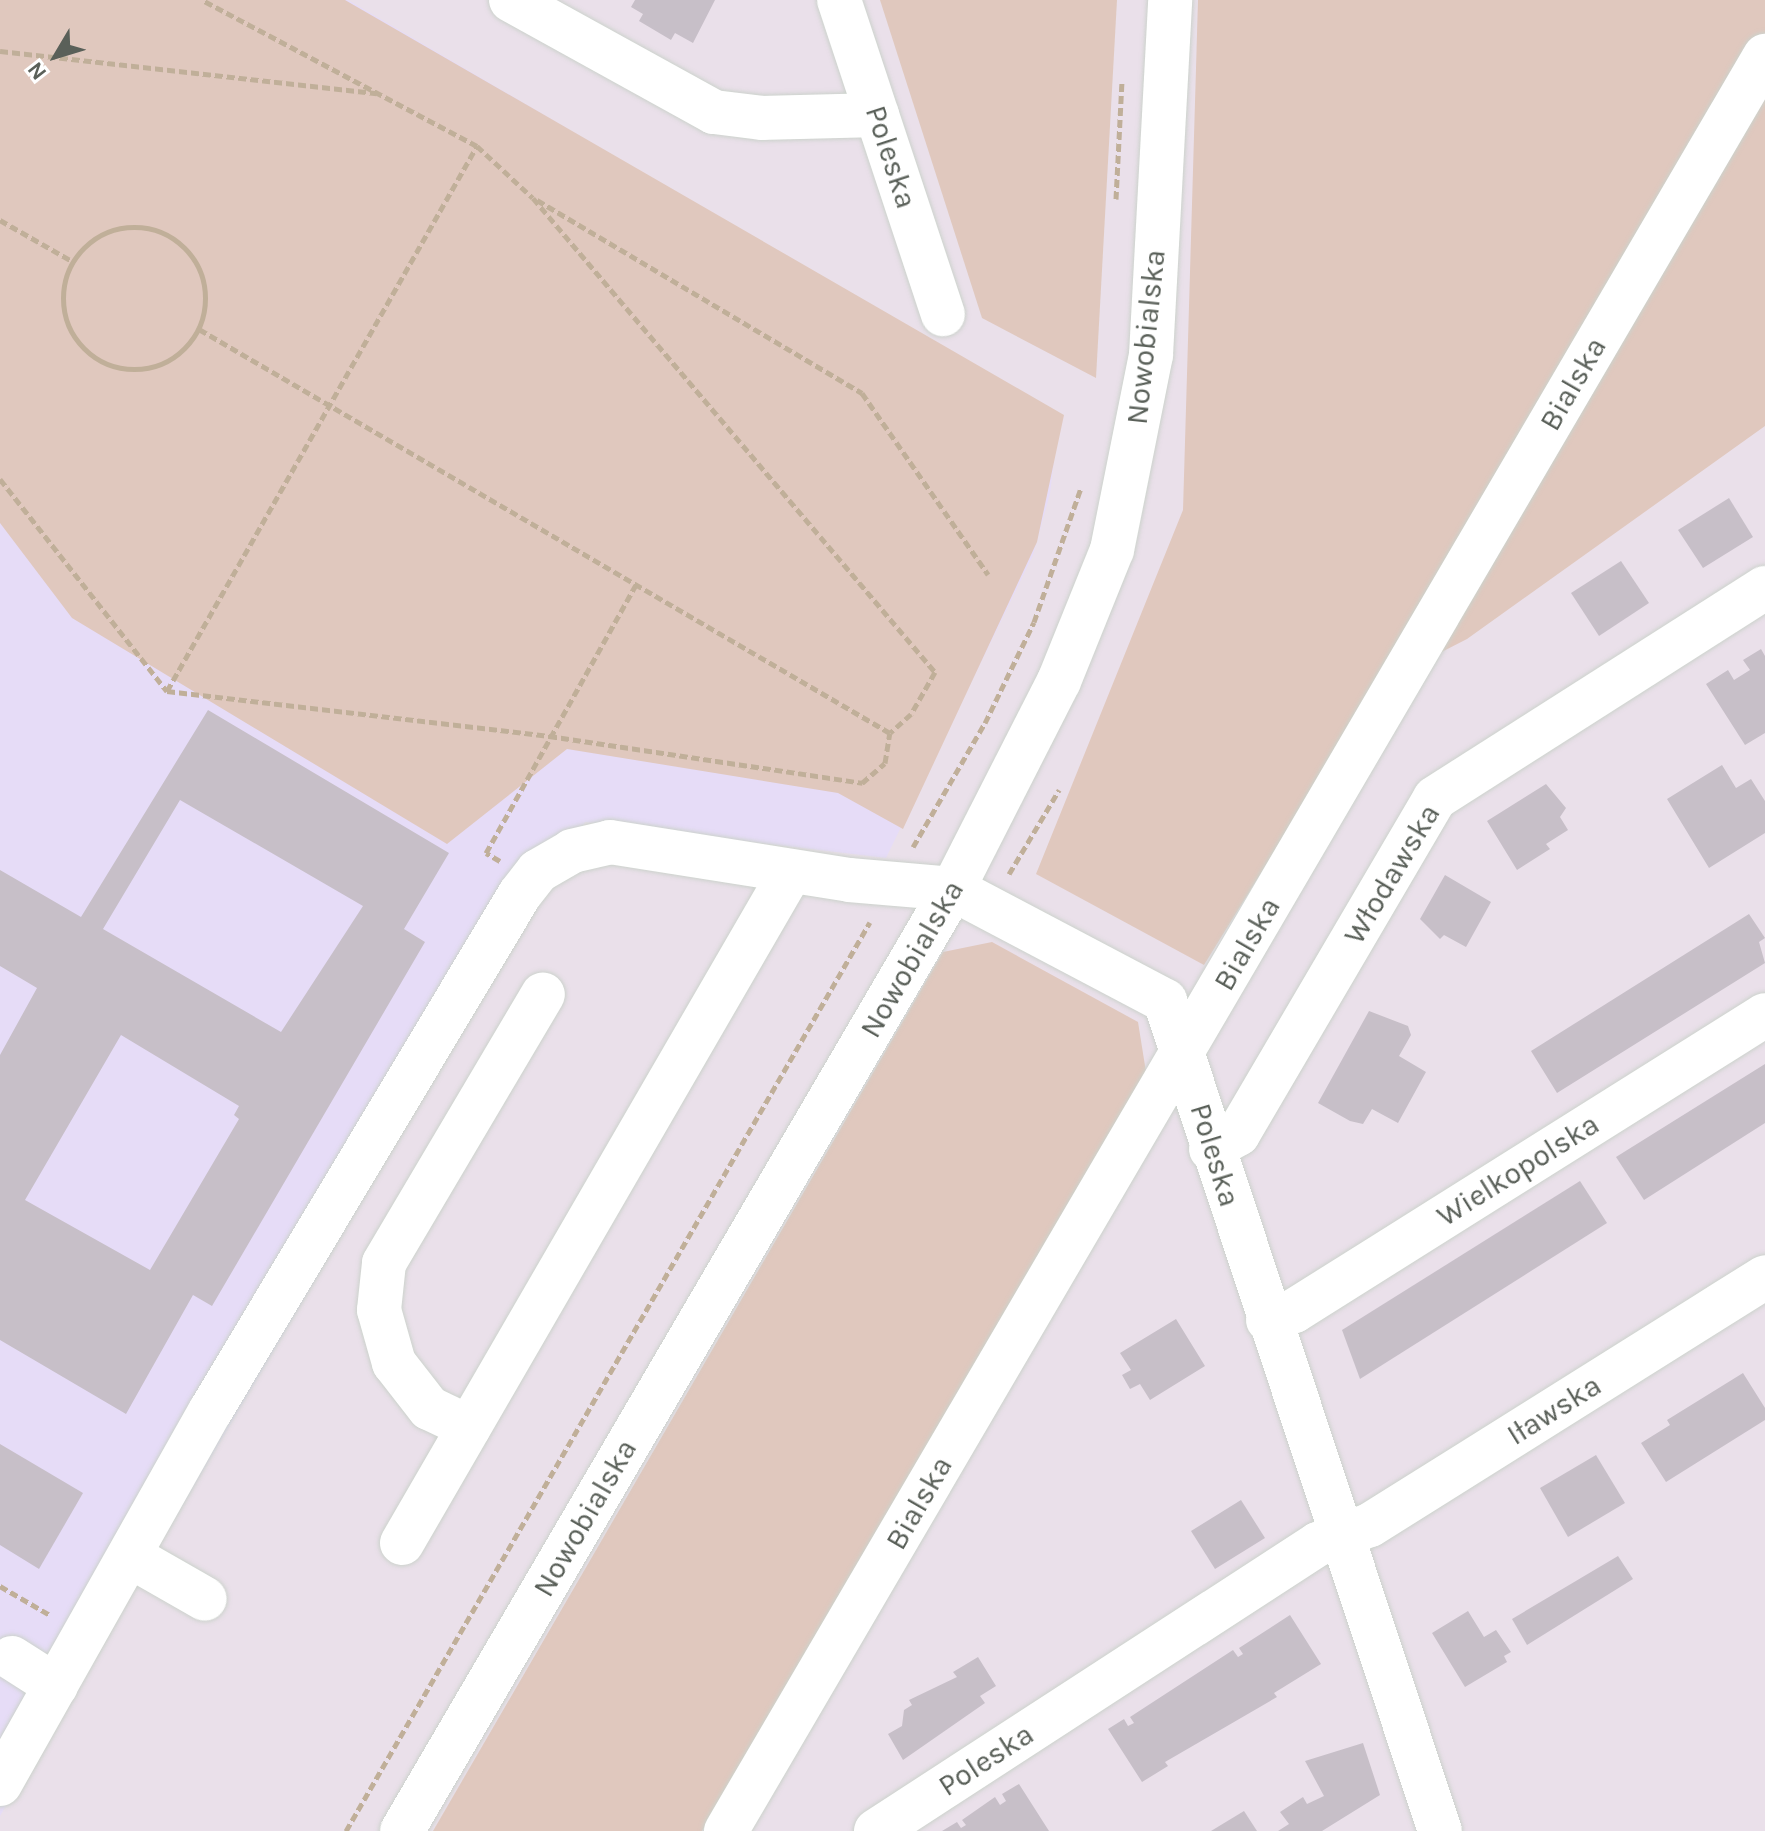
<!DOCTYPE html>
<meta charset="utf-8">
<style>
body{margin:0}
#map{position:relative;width:1765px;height:1831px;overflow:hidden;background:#eae0ea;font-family:Karla,sans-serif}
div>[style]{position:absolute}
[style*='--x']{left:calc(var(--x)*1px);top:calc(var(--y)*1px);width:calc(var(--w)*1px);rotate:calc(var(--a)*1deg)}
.medical>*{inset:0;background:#e6dcf7}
.green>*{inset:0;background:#e0c8be}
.building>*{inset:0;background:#c7bfc8}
.path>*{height:5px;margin-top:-2.5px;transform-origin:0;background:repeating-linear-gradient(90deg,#c0af99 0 8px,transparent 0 12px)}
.path>.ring{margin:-2.5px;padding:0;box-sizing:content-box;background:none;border:5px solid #c0af99;border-radius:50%}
.roads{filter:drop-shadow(0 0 2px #ccd2cc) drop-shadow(0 0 2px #ccd2cc)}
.minor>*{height:44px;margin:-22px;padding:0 22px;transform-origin:22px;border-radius:22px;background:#fff}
span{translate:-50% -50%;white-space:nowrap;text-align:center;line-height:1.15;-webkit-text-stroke:6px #fff;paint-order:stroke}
.street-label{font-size:30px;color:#5a6059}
.north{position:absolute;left:16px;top:16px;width:80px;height:80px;-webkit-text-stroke:6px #fff;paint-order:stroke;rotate:232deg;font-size:22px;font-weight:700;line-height:32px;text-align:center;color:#5a6059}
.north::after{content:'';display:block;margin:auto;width:28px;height:36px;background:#5a6059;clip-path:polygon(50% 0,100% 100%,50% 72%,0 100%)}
</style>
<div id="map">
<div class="medical">
<i style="clip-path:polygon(0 0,348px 0,1059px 417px,1050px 494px,1033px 555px,886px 858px,585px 822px,0 1816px)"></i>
</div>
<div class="green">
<i style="clip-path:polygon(0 0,345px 0,1064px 415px,1037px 542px,903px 829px,838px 793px,567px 749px,447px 844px,72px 618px,0 523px)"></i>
<i style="clip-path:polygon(880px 0,1117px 0,1096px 378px,982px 318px)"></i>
<i style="clip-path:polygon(1198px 0,1765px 0,1765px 426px,1467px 639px,1377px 685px,1204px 965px,1036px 874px,1183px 510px)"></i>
<i style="clip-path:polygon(992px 942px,1138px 1022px,1146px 1072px,702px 1831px,433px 1831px,943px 952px)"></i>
</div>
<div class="building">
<i style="clip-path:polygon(635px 0,715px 0,693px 43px,675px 33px,671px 40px,639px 21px,643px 14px,631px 7px)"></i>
<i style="clip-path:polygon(1729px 498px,1753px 537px,1703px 568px,1678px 530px)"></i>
<i style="clip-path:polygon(1621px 561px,1649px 603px,1599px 636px,1571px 593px)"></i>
<i style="clip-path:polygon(1761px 649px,1765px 656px,1765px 733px,1745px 745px,1706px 684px,1728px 670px,1734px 680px,1750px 670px,1743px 660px)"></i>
<i style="clip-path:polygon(evenodd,208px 710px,449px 853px,404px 929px,425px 942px,212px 1306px,193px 1295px,126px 1414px,0 1340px,0 1055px,37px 988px,0 966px,0 870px,81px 917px,208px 710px,180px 800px,363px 906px,281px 1032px,103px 929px,180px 800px,208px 710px,121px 1035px,239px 1106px,234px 1115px,239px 1119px,150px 1270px,25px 1200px,121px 1035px)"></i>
<i style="clip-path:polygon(1722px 765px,1736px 788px,1751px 779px,1765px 801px,1765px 833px,1709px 868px,1667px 799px)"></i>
<i style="clip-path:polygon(1546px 784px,1566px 808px,1560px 817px,1568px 830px,1546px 844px,1550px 849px,1517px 870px,1487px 821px)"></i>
<i style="clip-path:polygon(1445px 875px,1491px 902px,1466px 947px,1444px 935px,1440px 939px,1420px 919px)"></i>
<i style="clip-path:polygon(1749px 914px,1765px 938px,1759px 942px,1765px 963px,1557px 1093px,1531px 1051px)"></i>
<i style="clip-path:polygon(1369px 1011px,1408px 1026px,1411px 1035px,1399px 1056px,1426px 1072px,1398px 1123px,1372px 1109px,1363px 1124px,1350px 1121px,1318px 1103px)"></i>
<i style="clip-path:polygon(1765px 1064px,1765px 1123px,1644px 1200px,1616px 1157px)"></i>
<i style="clip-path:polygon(1580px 1181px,1607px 1223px,1360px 1379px,1342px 1330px)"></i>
<i style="clip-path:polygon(1176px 1319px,1205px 1366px,1150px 1400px,1140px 1384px,1130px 1389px,1122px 1375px,1131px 1370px,1120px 1353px)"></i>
<i style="clip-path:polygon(1743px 1373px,1765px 1408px,1765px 1420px,1666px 1482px,1641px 1443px,1670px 1425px,1667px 1420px)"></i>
<i style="clip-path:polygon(0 1444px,83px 1493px,39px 1569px,0 1545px)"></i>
<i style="clip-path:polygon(1596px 1455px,1625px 1503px,1568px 1537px,1540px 1488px)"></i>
<i style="clip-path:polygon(1241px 1500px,1265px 1538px,1215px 1569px,1191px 1531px)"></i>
<i style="clip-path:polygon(1618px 1556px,1633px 1579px,1527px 1645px,1512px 1619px)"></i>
<i style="clip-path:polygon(1468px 1611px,1484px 1637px,1496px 1630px,1511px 1652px,1504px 1656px,1507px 1662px,1465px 1687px,1432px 1633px)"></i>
<i style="clip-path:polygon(1290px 1615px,1321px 1664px,1274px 1693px,1277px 1697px,1165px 1762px,1168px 1766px,1142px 1782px,1108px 1729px,1124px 1719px,1128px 1726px,1134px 1723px,1130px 1717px,1233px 1650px,1238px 1657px,1243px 1654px,1239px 1648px)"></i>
<i style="clip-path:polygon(978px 1657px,996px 1686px,980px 1696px,985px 1703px,903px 1760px,888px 1734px,902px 1726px,904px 1710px,912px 1705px,909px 1700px,957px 1677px,953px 1672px)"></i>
<i style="clip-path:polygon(1363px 1743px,1380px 1795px,1322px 1831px,1278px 1831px,1289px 1824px,1280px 1812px,1303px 1797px,1307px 1804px,1324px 1796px,1305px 1761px)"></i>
<i style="clip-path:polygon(1019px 1784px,1049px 1831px,942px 1831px,957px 1822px,961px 1828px,966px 1825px,962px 1820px,995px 1797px,1000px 1805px,1006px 1801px,1002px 1794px)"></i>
<i style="clip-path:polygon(1244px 1811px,1257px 1831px,1211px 1831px)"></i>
</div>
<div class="path">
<i style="--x:0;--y:51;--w:379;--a:6.4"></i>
<i style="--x:477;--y:146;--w:76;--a:42.9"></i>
<i style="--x:533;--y:198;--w:622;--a:49.7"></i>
<i style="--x:935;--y:672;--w:48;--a:119.7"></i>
<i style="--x:911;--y:714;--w:28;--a:138"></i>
<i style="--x:1116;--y:199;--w:118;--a:-87.1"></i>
<i style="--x:537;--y:200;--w:378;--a:30.7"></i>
<i style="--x:862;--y:393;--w:221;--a:55.2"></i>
<i style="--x:0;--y:220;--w:83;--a:29.7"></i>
<i class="ring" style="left:63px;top:227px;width:137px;height:137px"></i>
<i style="--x:0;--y:479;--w:270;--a:51.8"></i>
<i style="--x:167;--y:691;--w:385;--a:6.7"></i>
<i style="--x:549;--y:736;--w:317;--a:8.5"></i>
<i style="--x:862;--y:783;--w:30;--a:-41"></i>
<i style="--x:885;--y:763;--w:30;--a:-81"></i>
<i style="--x:890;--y:733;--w:800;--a:-149.69"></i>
<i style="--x:167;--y:691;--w:627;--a:-60.37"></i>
<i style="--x:477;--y:146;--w:311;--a:-152"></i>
<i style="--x:913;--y:847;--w:143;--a:-59.9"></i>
<i style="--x:985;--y:723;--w:112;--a:-64.1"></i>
<i style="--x:1034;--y:622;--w:142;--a:-70.7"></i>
<i style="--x:500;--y:861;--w:16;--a:-150"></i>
<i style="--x:486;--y:853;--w:307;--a:-60.8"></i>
<i style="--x:1009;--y:874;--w:98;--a:-59.2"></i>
<i style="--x:0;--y:1586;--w:58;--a:30.1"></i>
<i style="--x:346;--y:1831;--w:1049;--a:-60.04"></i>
</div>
<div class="roads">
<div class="minor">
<i style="--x:511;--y:0;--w:232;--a:28.9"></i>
<i style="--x:714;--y:112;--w:48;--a:7.1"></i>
<i style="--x:762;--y:118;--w:115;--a:-1.5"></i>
<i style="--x:839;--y:0;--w:331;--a:71.7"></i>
<i style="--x:1211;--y:1149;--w:31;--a:-29"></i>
<i style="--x:1238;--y:1134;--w:389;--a:-59.6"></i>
<i style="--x:1435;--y:798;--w:391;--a:-32.5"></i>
<i style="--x:1268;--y:1320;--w:28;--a:-19"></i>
<i style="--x:1294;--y:1311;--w:556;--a:-32.15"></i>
<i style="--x:469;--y:1427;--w:44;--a:-154.6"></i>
<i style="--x:429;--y:1408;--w:57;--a:-127.9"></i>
<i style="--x:394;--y:1363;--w:55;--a:-105.8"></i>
<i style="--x:379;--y:1310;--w:47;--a:-83.9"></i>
<i style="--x:384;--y:1263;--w:312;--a:-59.4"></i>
<i style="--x:402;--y:1543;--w:776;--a:-59.93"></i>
<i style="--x:130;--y:1556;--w:86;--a:29.8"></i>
<i style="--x:12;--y:1658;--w:52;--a:32.5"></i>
<i style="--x:0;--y:1784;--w:429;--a:-60.6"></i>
<i style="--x:211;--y:1410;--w:601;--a:-59.09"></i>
<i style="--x:520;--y:894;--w:29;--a:-52"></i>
<i style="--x:538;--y:871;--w:39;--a:-30"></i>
<i style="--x:572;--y:851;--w:39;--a:-13"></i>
<i style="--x:610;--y:842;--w:242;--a:9"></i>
<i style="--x:849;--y:880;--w:104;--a:4.9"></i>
<i style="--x:953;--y:889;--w:240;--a:27.8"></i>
<i style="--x:1165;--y:1001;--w:874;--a:71.67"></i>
<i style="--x:402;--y:1831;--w:1091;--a:-59.68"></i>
<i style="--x:953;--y:889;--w:233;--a:-63"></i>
<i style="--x:1059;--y:681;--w:141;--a:-68"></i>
<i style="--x:1112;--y:550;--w:199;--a:-78.7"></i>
<i style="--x:1151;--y:355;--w:356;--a:-86.9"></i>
<i style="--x:726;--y:1831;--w:2057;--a:-59.66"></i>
<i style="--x:876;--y:1831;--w:527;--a:-33"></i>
<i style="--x:1318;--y:1544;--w:55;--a:-20.1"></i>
<i style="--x:1370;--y:1525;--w:466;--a:-32.1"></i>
</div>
</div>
<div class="street-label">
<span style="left:891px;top:157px;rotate:72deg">Poleska</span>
<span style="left:1146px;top:337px;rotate:-84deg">Nowobialska</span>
<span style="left:1573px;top:384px;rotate:-60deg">Bialska</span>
<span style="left:1392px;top:874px;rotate:-59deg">Włodawska</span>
<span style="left:1247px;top:944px;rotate:-60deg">Bialska</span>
<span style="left:912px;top:959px;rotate:-60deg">Nowobialska</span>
<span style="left:1215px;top:1155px;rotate:73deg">Poleska</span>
<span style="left:1518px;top:1170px;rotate:-32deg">Wielkopolska</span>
<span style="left:1554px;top:1410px;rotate:-32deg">Iławska</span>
<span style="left:919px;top:1503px;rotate:-60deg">Bialska</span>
<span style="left:585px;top:1518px;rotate:-60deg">Nowobialska</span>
<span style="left:986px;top:1760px;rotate:-33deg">Poleska</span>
</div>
<div class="north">N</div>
</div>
